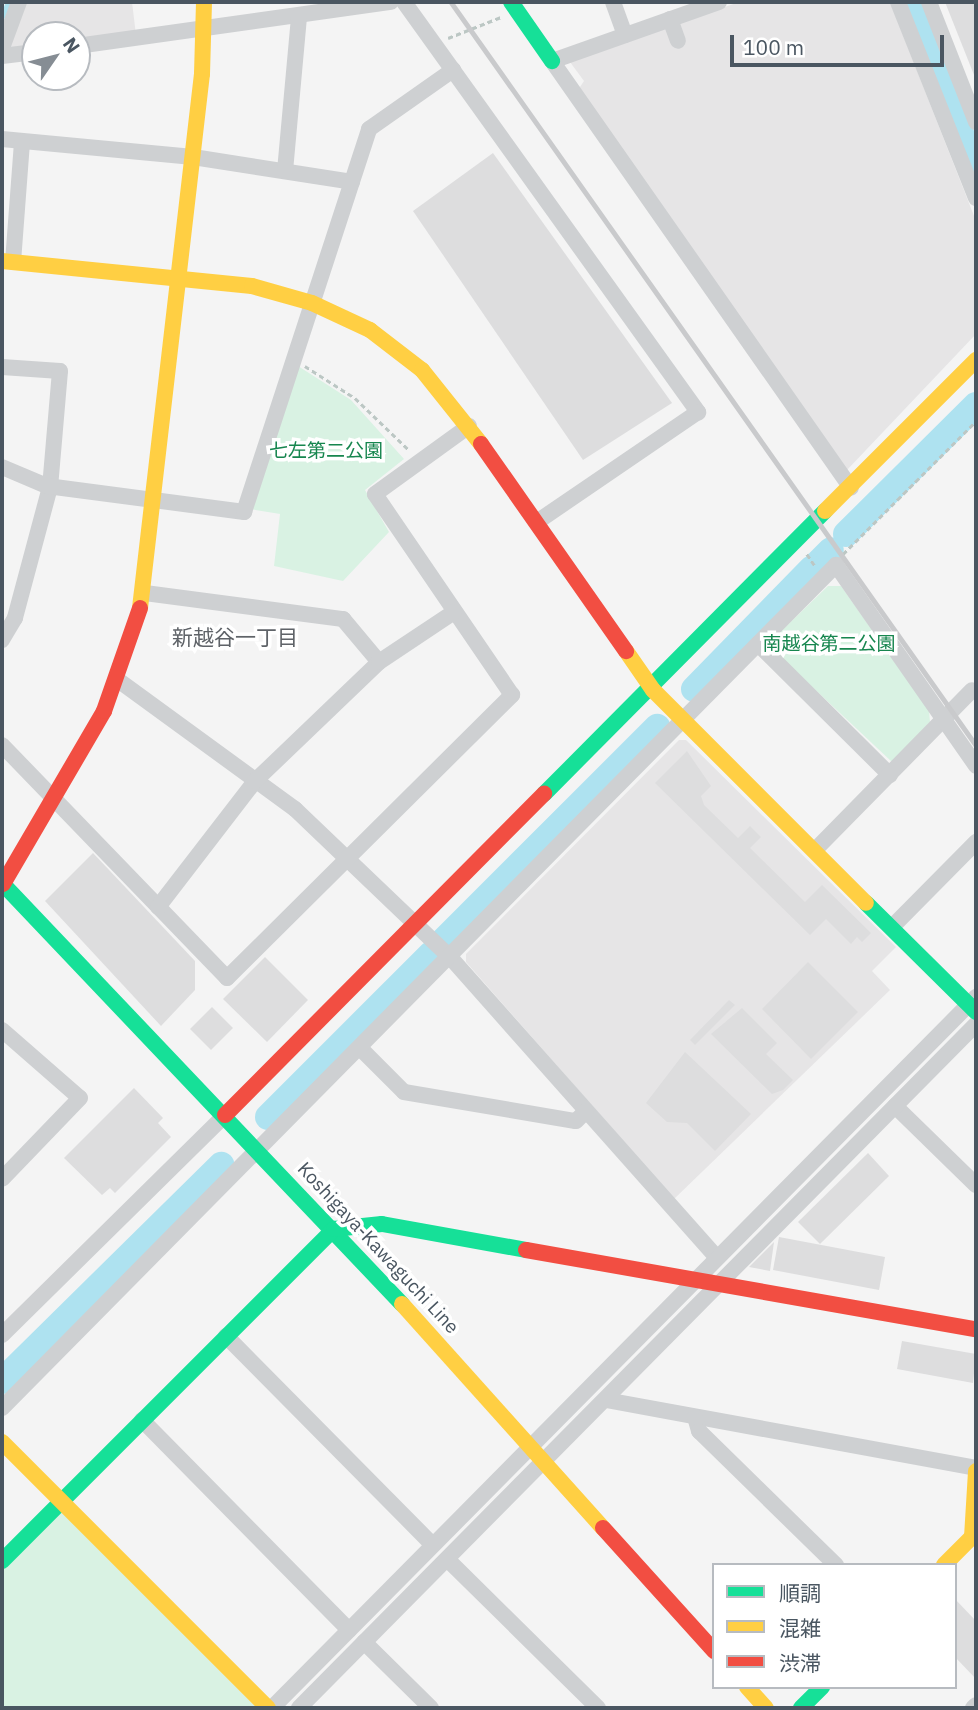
<!DOCTYPE html>
<meta charset="utf-8">
<style>
body{margin:0}
#map{position:relative;width:978px;height:1710px;overflow:hidden;background:#f4f4f4;font-family:"IBM Plex Sans","Noto Sans JP",sans-serif}
div>[style]{position:absolute}
[style*='--x']{left:calc(var(--x)*1px);top:calc(var(--y)*1px);width:calc(var(--w)*1px);rotate:calc(var(--a)*1deg)}
.education>*{inset:0;background:#e6e5e6}
.green>*{inset:0;background:#d9f2e3}
.stream>*{height:4.5px;margin:-2.25px;padding:0 2.25px;transform-origin:2.25px;border-radius:2.25px;background:#aee2f0}
.river>*{height:26px;margin:-13px;padding:0 13px;transform-origin:13px;border-radius:13px;background:#aee2f0}
.building>*{inset:0;background:#ddddde}
.path>*{height:2.5px;margin-top:-1.25px;transform-origin:0;background:repeating-linear-gradient(90deg,#bcc7c4 0 5px,transparent 0 8.5px)}
.street>*{height:16px;margin:-8px;padding:0 8px;transform-origin:8px;border-radius:8px;background:#ced0d2}
.fast>*{height:16px;margin:-8px;padding:0 8px;transform-origin:8px;border-radius:8px;background:#16e098}
.slow>*{height:16px;margin:-8px;padding:0 8px;transform-origin:8px;border-radius:8px;background:#ffcf43}
.jam>*{height:16px;margin:-8px;padding:0 8px;transform-origin:8px;border-radius:8px;background:#f24e42}
.rail>*{height:4.5px;margin:-2.25px;padding:0 2.25px;transform-origin:2.25px;border-radius:2.25px;background:#c9cacc}
span{translate:-50% -50%;white-space:nowrap;text-align:center;line-height:1.15;-webkit-text-stroke:7px #fff;paint-order:stroke}
.park-label{font-size:19px;color:#17864f}
.street-label{font-size:19px;color:#4a5661}
.neighbourhood-label{font-size:21px;color:#5f6368}
.frame{position:absolute;inset:0;border:4px solid #4a5661;pointer-events:none}
.legend{position:absolute;left:712px;top:1563px;width:245px;height:126px;box-sizing:border-box;background:#fff;border:2px solid #b7bbc0;margin:0;padding:9px 12px;list-style:none;font-size:21px;color:#4a5661}
.legend li{display:flex;align-items:center;gap:14px;height:35px}
.legend b{width:35px;border:2px solid #b7bbc0}
.north{position:absolute;left:21px;top:21px;width:70px;height:70px;box-sizing:border-box;background:#fff;border:2px solid #b7bbc0;border-radius:50%;rotate:55deg;font-size:19px;font-weight:700;line-height:28px;text-align:center;color:#4a5661}
.north::after{content:'';display:block;margin:auto;width:24px;height:32px;background:#868d94;clip-path:polygon(50% 0,100% 100%,50% 72%,0 100%)}
.scale{position:absolute;left:730px;top:35px;width:214px;height:32px;box-sizing:border-box;border:4px solid #4a5661;border-top:0;padding-left:9px;font-size:21px;line-height:24px;white-space:nowrap;color:#4a5661;-webkit-text-stroke:5px #fff;paint-order:stroke}
</style>
<div id="map">
<div class="education">
<i style="clip-path:polygon(26px 2px,132px 2px,136px 35px,77px 42px,77px 35px,35px 35px,35px 48px,5px 52px)"></i>
<i style="clip-path:polygon(739px 2px,890px 2px,976px 221px,976px 334px,847px 470px,578px 90px,584px 81px,570px 62px)"></i>
<i style="clip-path:polygon(679px 740px,686px 740px,896px 947px,872px 971px,890px 990px,674px 1199px,466px 962px,466px 954px)"></i>
</div>
<div class="green">
<i style="clip-path:polygon(298px 366px,351px 400px,404px 459px,365px 490px,389px 532px,343px 581px,274px 566px,280px 514px,250px 509px)"></i>
<i style="clip-path:polygon(828px 586px,841px 586px,929px 711px,930px 722px,892px 762px,774px 651px,774px 638px)"></i>
<i style="clip-path:polygon(58px 1508px,257px 1708px,2px 1708px,2px 1568px)"></i>
</div>
<div class="stream">
<i style="--x:2;--y:17;--w:16;--a:-68"></i>
</div>
<div class="river">
<i style="--x:909;--y:2;--w:182;--a:68.4"></i>
<i style="--x:846;--y:534;--w:183;--a:-44.8"></i>
<i style="--x:818;--y:563;--w:18;--a:-45"></i>
<i style="--x:694;--y:689;--w:168;--a:-45.7"></i>
<i style="--x:443;--y:941;--w:303;--a:-45"></i>
<i style="--x:268;--y:1117;--w:231;--a:-45"></i>
<i style="--x:2;--y:1381;--w:308;--a:-44.6"></i>
</div>
<div class="building">
<i style="clip-path:polygon(945px 2px,976px 2px,976px 80px)"></i>
<i style="clip-path:polygon(493px 153px,672px 403px,583px 460px,413px 211px)"></i>
<i style="clip-path:polygon(687px 751px,711px 786px,701px 796px,704px 805px,738px 838px,750px 826px,761px 837px,750px 848px,805px 902px,822px 885px,871px 933px,862px 942px,857px 937px,851px 944px,826px 919px,810px 935px,655px 783px)"></i>
<i style="clip-path:polygon(93px 853px,195px 961px,195px 990px,161px 1026px,45px 901px)"></i>
<i style="clip-path:polygon(265px 957px,308px 1000px,267px 1042px,223px 999px)"></i>
<i style="clip-path:polygon(808px 962px,858px 1012px,811px 1059px,762px 1009px)"></i>
<i style="clip-path:polygon(729px 1000px,735px 1005px,695px 1045px,690px 1040px)"></i>
<i style="clip-path:polygon(212px 1007px,233px 1028px,211px 1050px,190px 1029px)"></i>
<i style="clip-path:polygon(742px 1008px,777px 1043px,766px 1054px,793px 1080px,783px 1090px,772px 1094px,711px 1034px)"></i>
<i style="clip-path:polygon(685px 1052px,751px 1114px,715px 1151px,687px 1123px,667px 1122px,646px 1103px)"></i>
<i style="clip-path:polygon(134px 1088px,163px 1118px,158px 1123px,171px 1137px,115px 1193px,110px 1188px,102px 1195px,64px 1158px)"></i>
<i style="clip-path:polygon(868px 1153px,889px 1176px,820px 1244px,798px 1222px)"></i>
<i style="clip-path:polygon(779px 1237px,885px 1257px,879px 1290px,773px 1270px)"></i>
<i style="clip-path:polygon(774px 1242px,770px 1271px,749px 1267px)"></i>
<i style="clip-path:polygon(902px 1341px,976px 1354px,973px 1383px,897px 1369px)"></i>
<i style="clip-path:polygon(955px 1599px,976px 1621px,976px 1679px,955px 1657px)"></i>
</div>
<div class="path">
<i style="--x:448;--y:38;--w:57;--a:-21.6"></i>
<i style="--x:305;--y:366;--w:59;--a:32.6"></i>
<i style="--x:355;--y:398;--w:76;--a:43.9"></i>
<i style="--x:807;--y:554;--w:14;--a:56"></i>
<i style="--x:843;--y:554;--w:188;--a:-45"></i>
</div>
<div class="street">
<i style="--x:404;--y:2;--w:505;--a:54.36"></i>
<i style="--x:698;--y:412;--w:194;--a:145.7"></i>
<i style="--x:613;--y:2;--w:35;--a:70"></i>
<i style="--x:719;--y:2;--w:177;--a:160.5"></i>
<i style="--x:552;--y:61;--w:521;--a:55"></i>
<i style="--x:898;--y:2;--w:211;--a:68.3"></i>
<i style="--x:929;--y:2;--w:129;--a:68.6"></i>
<i style="--x:670;--y:19;--w:23;--a:70"></i>
<i style="--x:77;--y:46;--w:317;--a:-8"></i>
<i style="--x:2;--y:48;--w:49;--a:-69.7"></i>
<i style="--x:2;--y:56;--w:33;--a:-7"></i>
<i style="--x:2;--y:139;--w:192;--a:5.4"></i>
<i style="--x:193;--y:157;--w:161;--a:8.9"></i>
<i style="--x:285;--y:171;--w:156;--a:-84.8"></i>
<i style="--x:13;--y:262;--w:121;--a:-85.7"></i>
<i style="--x:2;--y:367;--w:58;--a:3.9"></i>
<i style="--x:60;--y:371;--w:116;--a:94.9"></i>
<i style="--x:50;--y:487;--w:136;--a:105"></i>
<i style="--x:15;--y:618;--w:26;--a:121"></i>
<i style="--x:2;--y:467;--w:49;--a:22.9"></i>
<i style="--x:47;--y:486;--w:199;--a:7.5"></i>
<i style="--x:244;--y:512;--w:403;--a:-71.9"></i>
<i style="--x:369;--y:129;--w:103;--a:-35.1"></i>
<i style="--x:145;--y:593;--w:200;--a:7.5"></i>
<i style="--x:343;--y:619;--w:56;--a:50.1"></i>
<i style="--x:758;--y:644;--w:186;--a:44.8"></i>
<i style="--x:118;--y:680;--w:219;--a:36.1"></i>
<i style="--x:295;--y:809;--w:214;--a:43.7"></i>
<i style="--x:450;--y:957;--w:401;--a:48.4"></i>
<i style="--x:2;--y:745;--w:324;--a:46"></i>
<i style="--x:227;--y:978;--w:402;--a:-44.8"></i>
<i style="--x:512;--y:695;--w:243;--a:-124.3"></i>
<i style="--x:375;--y:494;--w:116;--a:-35.9"></i>
<i style="--x:815;--y:850;--w:224;--a:-45.5"></i>
<i style="--x:158;--y:907;--w:159;--a:-52.4"></i>
<i style="--x:255;--y:781;--w:172;--a:-43.8"></i>
<i style="--x:379;--y:662;--w:90;--a:-33.7"></i>
<i style="--x:892;--y:927;--w:120;--a:-45.3"></i>
<i style="--x:2;--y:1030;--w:103;--a:41.1"></i>
<i style="--x:80;--y:1098;--w:112;--a:133.9"></i>
<i style="--x:360;--y:1048;--w:62;--a:45"></i>
<i style="--x:404;--y:1092;--w:174;--a:9.6"></i>
<i style="--x:576;--y:1121;--w:14;--a:-45"></i>
<i style="--x:895;--y:1106;--w:113;--a:44.3"></i>
<i style="--x:2;--y:1335;--w:313;--a:-44.6"></i>
<i style="--x:226;--y:1336;--w:293;--a:45.3"></i>
<i style="--x:606;--y:1400;--w:376;--a:10.4"></i>
<i style="--x:2;--y:1408;--w:1186;--a:-45.31"></i>
<i style="--x:836;--y:565;--w:245;--a:55.1"></i>
<i style="--x:695;--y:1417;--w:15;--a:74"></i>
<i style="--x:699;--y:1431;--w:192;--a:44.4"></i>
<i style="--x:142;--y:1420;--w:295;--a:45.4"></i>
<i style="--x:447;--y:1559;--w:212;--a:44.6"></i>
<i style="--x:364;--y:1642;--w:94;--a:44.6"></i>
<i style="--x:272;--y:1708;--w:1001;--a:-45.28"></i>
<i style="--x:299;--y:1708;--w:962;--a:-45.29"></i>
<i style="--x:973;--y:1708;--w:4;--a:-45"></i>
</div>
<div class="fast">
<i style="--x:511;--y:2;--w:72;--a:55.2"></i>
<i style="--x:544;--y:794;--w:399;--a:-45.2"></i>
<i style="--x:2;--y:883;--w:581;--a:46.47"></i>
<i style="--x:866;--y:903;--w:155;--a:44.7"></i>
<i style="--x:2;--y:1561;--w:470;--a:-45"></i>
<i style="--x:334;--y:1229;--w:48;--a:-5.9"></i>
<i style="--x:382;--y:1224;--w:146;--a:10.2"></i>
<i style="--x:801;--y:1708;--w:30;--a:-45"></i>
</div>
<div class="slow">
<i style="--x:2;--y:261;--w:251;--a:5.7"></i>
<i style="--x:252;--y:286;--w:62;--a:15.8"></i>
<i style="--x:312;--y:303;--w:64;--a:25"></i>
<i style="--x:370;--y:330;--w:66;--a:37.6"></i>
<i style="--x:422;--y:370;--w:95;--a:51.4"></i>
<i style="--x:825;--y:511;--w:214;--a:-45"></i>
<i style="--x:140;--y:608;--w:538;--a:-83.38"></i>
<i style="--x:202;--y:74;--w:72;--a:-88.4"></i>
<i style="--x:626;--y:651;--w:47;--a:55.3"></i>
<i style="--x:653;--y:690;--w:301;--a:45"></i>
<i style="--x:402;--y:1304;--w:301;--a:48.1"></i>
<i style="--x:2;--y:1442;--w:376;--a:45"></i>
<i style="--x:944;--y:1565;--w:40;--a:-45"></i>
<i style="--x:972;--y:1537;--w:66;--a:-86.5"></i>
<i style="--x:747;--y:1687;--w:28;--a:48"></i>
</div>
<div class="jam">
<i style="--x:481;--y:444;--w:253;--a:55"></i>
<i style="--x:3;--y:884;--w:200;--a:-59.7"></i>
<i style="--x:104;--y:711;--w:109;--a:-70.7"></i>
<i style="--x:225;--y:1115;--w:453;--a:-45.2"></i>
<i style="--x:526;--y:1250;--w:457;--a:10"></i>
<i style="--x:603;--y:1528;--w:166;--a:47.9"></i>
</div>
<div class="rail">
<i style="--x:451;--y:2;--w:910;--a:54.76"></i>
</div>
<div class="park-label">
<span style="left:326px;top:451px">七左第二公園</span>
<span style="left:829px;top:644px">南越谷第二公園</span>
</div>
<div class="street-label">
<span style="left:378px;top:1248px;rotate:47deg">Koshigaya-Kawaguchi Line</span>
</div>
<div class="neighbourhood-label">
<span style="left:235px;top:637px">新越谷一丁目</span>
</div>
<div class="frame"></div>
<ul class="legend">
<li><b style="height:9px;background:#16e098"></b>順調</li>
<li><b style="height:9px;background:#ffcf43"></b>混雑</li>
<li><b style="height:9px;background:#f24e42"></b>渋滞</li>
</ul>
<div class="north">N</div>
<div class="scale">100 m</div>
</div>
